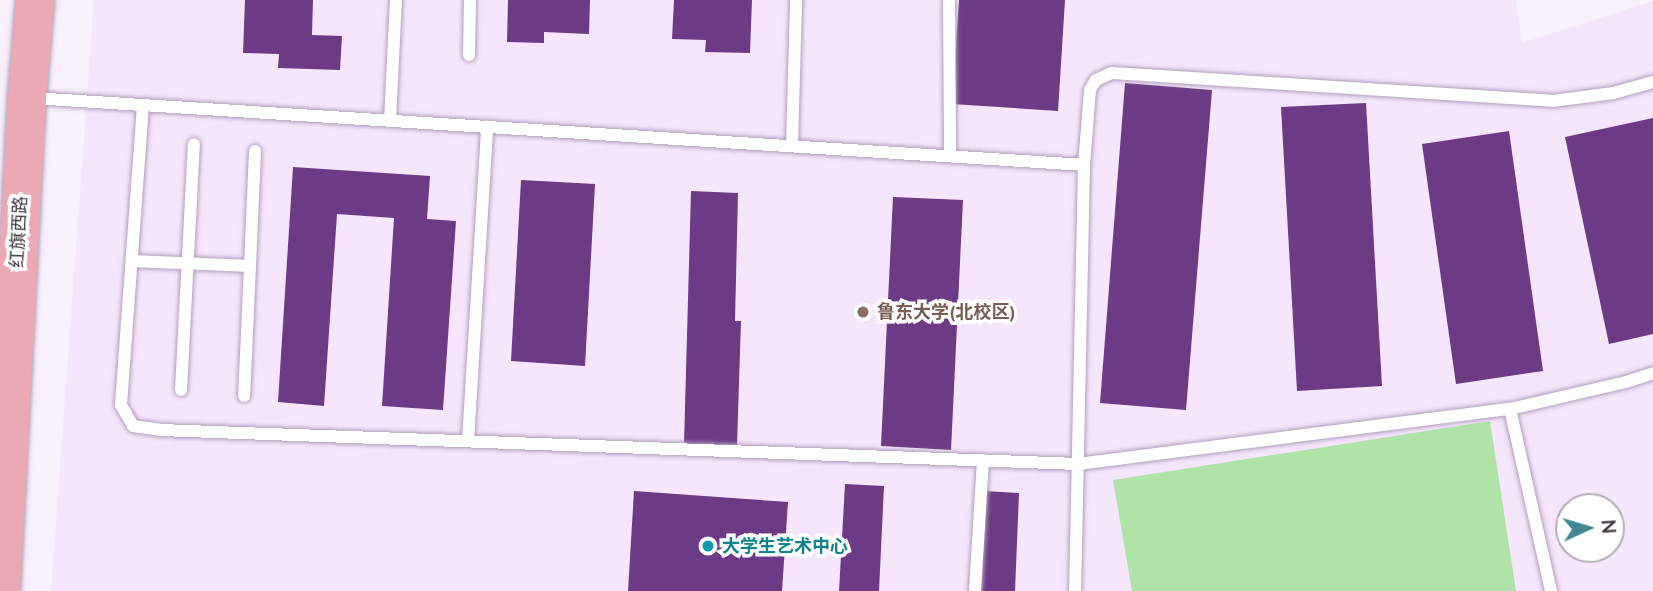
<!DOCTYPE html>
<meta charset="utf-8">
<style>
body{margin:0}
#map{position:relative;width:1653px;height:591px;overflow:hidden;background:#f8f0fd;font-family:Mulish,"Noto Sans SC",sans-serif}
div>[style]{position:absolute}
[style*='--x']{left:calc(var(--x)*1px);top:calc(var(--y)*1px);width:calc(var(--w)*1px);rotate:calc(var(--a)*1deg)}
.built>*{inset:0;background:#f5e6fd}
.green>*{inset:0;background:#b0e3a8}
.building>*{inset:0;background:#6d3a85}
.roads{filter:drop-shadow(0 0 2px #b29fbd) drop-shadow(0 0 2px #b29fbd)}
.lane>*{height:12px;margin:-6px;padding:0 6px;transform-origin:6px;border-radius:6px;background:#fff}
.primary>*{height:38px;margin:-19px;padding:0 19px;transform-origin:19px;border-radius:19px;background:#eba9b4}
.dots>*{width:19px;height:19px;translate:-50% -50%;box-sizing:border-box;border:4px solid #fff;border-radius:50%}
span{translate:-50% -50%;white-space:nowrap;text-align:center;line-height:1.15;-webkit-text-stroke:7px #fff;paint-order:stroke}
.street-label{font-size:18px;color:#3f3743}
.education-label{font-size:18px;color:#785e54;font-weight:700}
.left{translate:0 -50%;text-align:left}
.culture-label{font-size:18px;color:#0d838f;font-weight:700}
.north{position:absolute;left:1555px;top:493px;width:70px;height:70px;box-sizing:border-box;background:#fff;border:2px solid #b2afb4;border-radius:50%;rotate:86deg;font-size:19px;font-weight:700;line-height:28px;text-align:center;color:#3f3743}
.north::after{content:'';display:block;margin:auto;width:24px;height:32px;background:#3f868f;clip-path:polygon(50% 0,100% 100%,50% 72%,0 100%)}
</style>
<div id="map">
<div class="built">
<i style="clip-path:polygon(evenodd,94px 0,1516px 0,1522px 43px,1653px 1px,1653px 591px,51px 591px,94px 0,1569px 507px,1611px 507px,1611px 549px,1569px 549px,1569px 507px)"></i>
</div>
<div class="green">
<i style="clip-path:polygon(1490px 421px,1516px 591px,1132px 591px,1113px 480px)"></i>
</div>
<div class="building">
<i style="clip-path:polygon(245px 0,313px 0,312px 35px,342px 36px,340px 70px,278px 68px,279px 54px,243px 53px)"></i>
<i style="clip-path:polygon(508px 0,590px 0,589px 34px,544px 32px,544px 43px,507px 42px)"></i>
<i style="clip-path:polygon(674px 0,752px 0,750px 53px,705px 52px,706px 40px,672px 39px)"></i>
<i style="clip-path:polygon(959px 0,1065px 0,1058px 111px,952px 104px)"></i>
<i style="clip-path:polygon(1125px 83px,1212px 90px,1186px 410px,1100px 403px)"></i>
<i style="clip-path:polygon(1366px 103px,1382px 386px,1297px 391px,1281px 107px)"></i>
<i style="clip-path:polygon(1653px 118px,1653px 334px,1609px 344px,1565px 137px)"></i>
<i style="clip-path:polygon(1509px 131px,1543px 371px,1456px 384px,1422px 144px)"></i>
<i style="clip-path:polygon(293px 167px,430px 176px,427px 219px,456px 221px,443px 410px,382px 406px,394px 218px,337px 214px,324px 406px,278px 402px)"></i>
<i style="clip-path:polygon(521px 180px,595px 184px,585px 366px,511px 361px)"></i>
<i style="clip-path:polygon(691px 191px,738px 193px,735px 321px,741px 321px,737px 445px,684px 444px)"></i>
<i style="clip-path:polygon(893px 197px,963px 200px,951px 450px,881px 446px)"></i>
<i style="clip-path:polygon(845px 484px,884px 486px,879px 591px,839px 591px)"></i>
<i style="clip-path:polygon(634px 491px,788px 502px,782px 591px,628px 591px)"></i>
<i style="clip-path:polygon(984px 491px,1019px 493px,1015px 591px,980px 591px)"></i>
</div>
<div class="roads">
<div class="lane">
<i style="--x:949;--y:0;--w:156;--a:89.6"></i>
<i style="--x:469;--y:55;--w:55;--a:-89"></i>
<i style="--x:32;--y:98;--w:1054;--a:3.64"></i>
<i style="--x:1084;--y:165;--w:426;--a:91.2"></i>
<i style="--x:143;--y:105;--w:301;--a:94.2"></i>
<i style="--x:121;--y:405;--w:24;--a:60"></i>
<i style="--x:133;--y:426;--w:27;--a:8"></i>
<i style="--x:160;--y:430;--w:919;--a:2.12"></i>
<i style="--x:1078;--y:464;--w:435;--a:-7.3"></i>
<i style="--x:1510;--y:409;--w:119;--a:-13.1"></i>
<i style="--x:1626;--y:382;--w:28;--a:-18"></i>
<i style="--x:390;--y:121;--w:121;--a:-87.2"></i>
<i style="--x:792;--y:146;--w:146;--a:-88.4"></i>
<i style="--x:1084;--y:165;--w:75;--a:-85.4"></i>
<i style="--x:1090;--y:90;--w:12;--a:-59"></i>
<i style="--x:1096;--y:80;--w:17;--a:-24"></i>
<i style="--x:1112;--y:73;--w:442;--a:3.6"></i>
<i style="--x:1553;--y:101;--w:61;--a:-7.6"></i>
<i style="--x:1613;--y:93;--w:41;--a:-15.4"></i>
<i style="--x:132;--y:261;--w:118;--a:2.4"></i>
<i style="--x:250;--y:266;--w:130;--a:92.6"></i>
<i style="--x:250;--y:266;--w:115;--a:-87.5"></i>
<i style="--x:181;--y:390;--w:246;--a:-87"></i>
<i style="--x:1510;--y:409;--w:187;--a:77.3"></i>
<i style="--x:468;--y:441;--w:315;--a:-86.5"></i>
<i style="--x:975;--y:591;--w:131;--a:-86.5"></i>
</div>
<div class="primary">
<i style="--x:1;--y:591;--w:494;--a:-87"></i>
<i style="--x:27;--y:98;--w:98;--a:-85.3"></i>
</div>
</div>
<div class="dots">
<i style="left:863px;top:312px;background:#8d6e63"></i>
<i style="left:708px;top:546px;background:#0f9aa8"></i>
</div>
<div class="street-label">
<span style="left:19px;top:232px;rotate:-87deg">红旗西路</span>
</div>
<div class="education-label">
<span class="left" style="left:877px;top:312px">鲁东大学(北校区)</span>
</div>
<div class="culture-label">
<span class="left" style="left:722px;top:546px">大学生艺术中心</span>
</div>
<div class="north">N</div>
</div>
